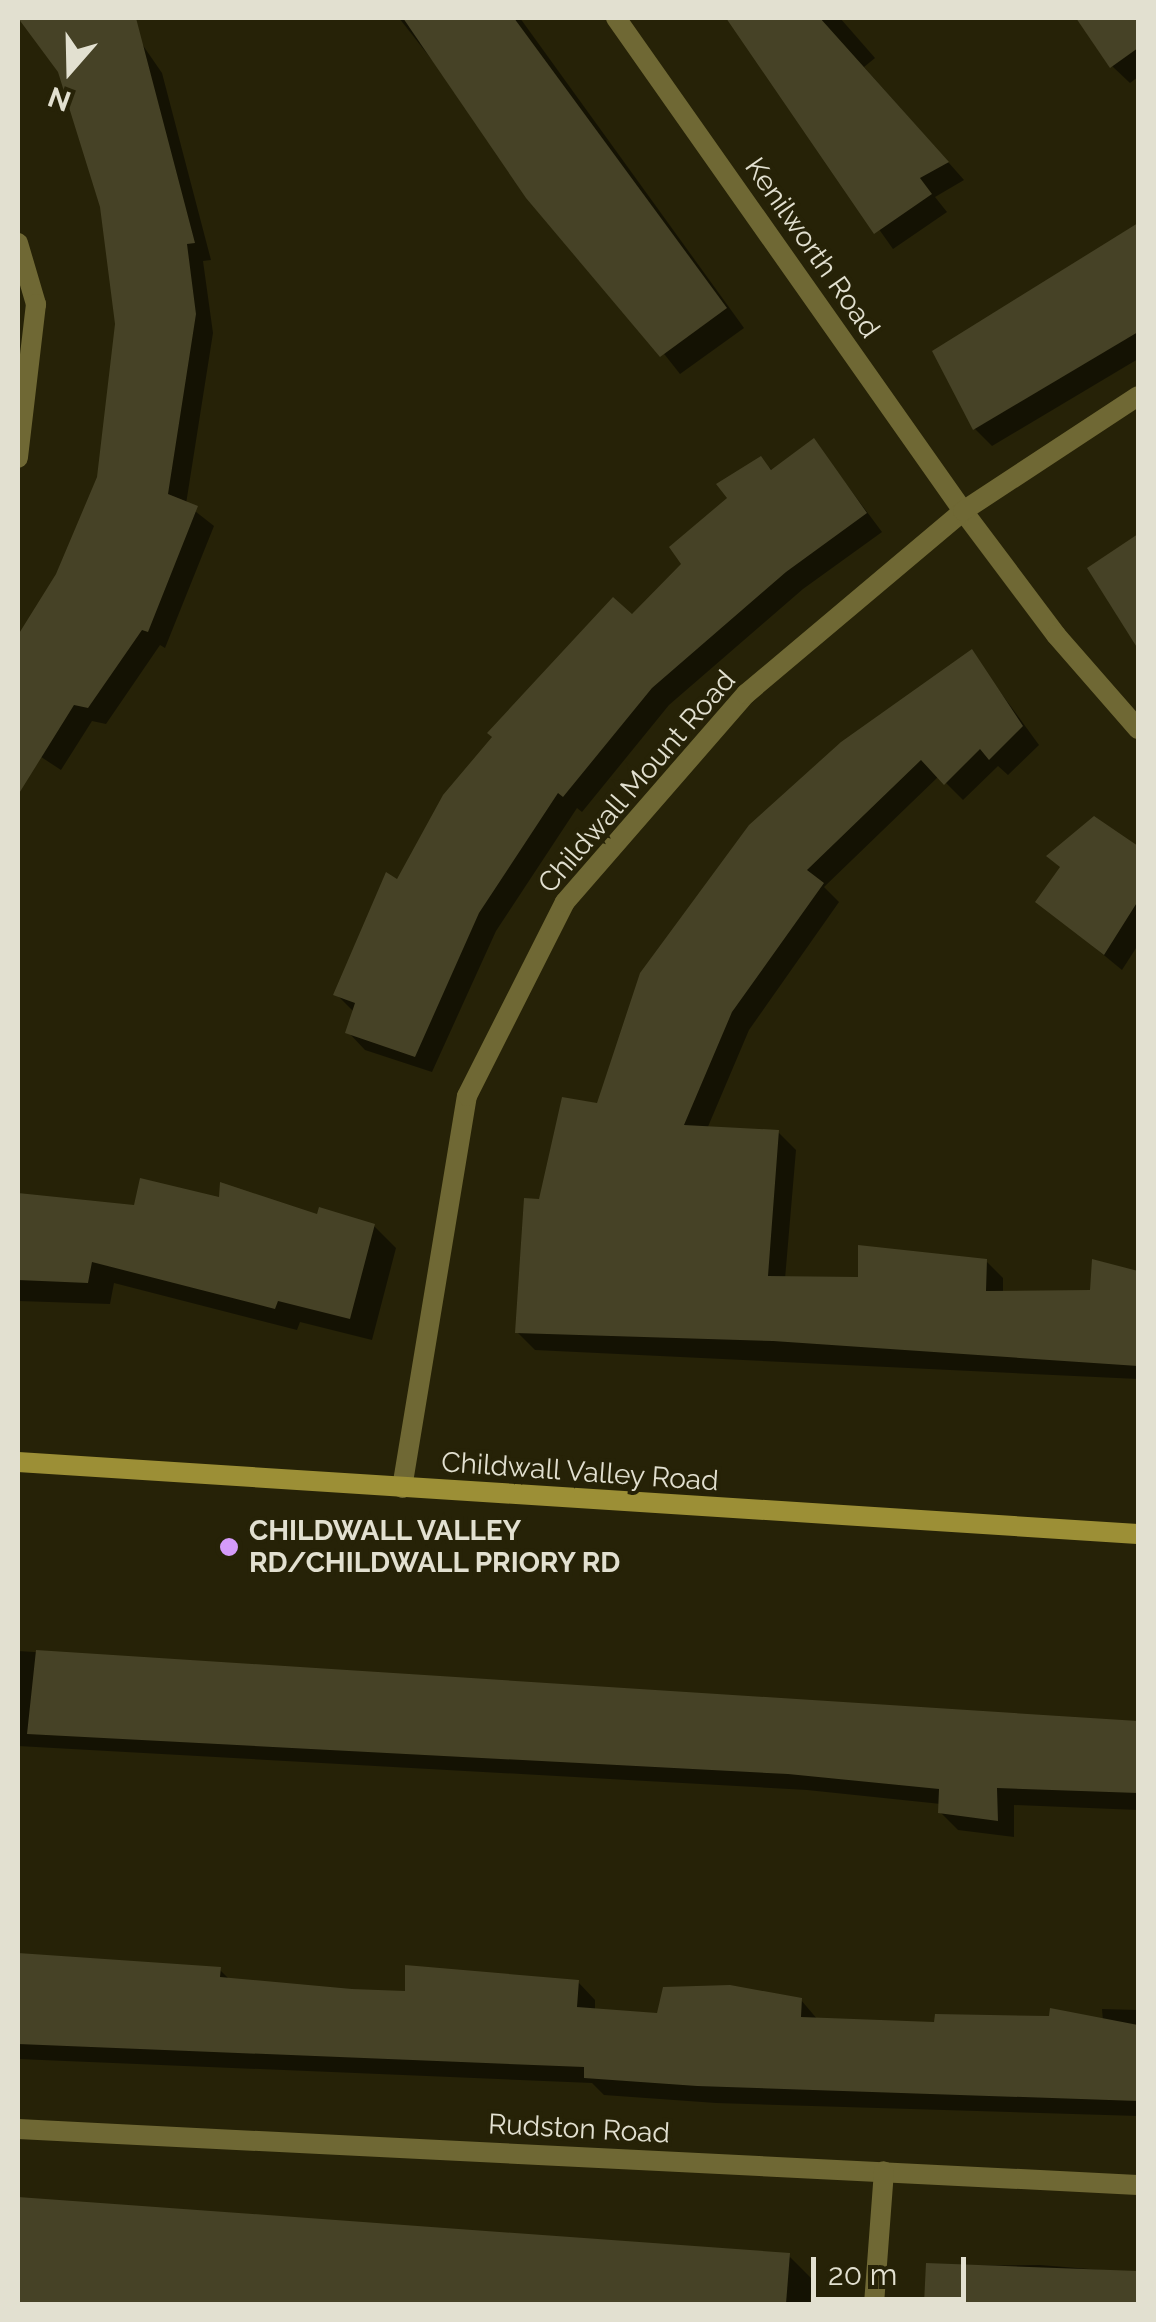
<!DOCTYPE html>
<style>
body{margin:0}
#map{position:relative;width:1156px;height:2322px;overflow:hidden;background:#262207;font-family:Raleway,sans-serif}
div>[style]{position:absolute}
[style*='--x']{left:calc(var(--x)*1px);top:calc(var(--y)*1px);width:calc(var(--w)*1px);rotate:calc(var(--a)*1deg)}
.shadow>*{inset:0;background:#0007}
.building>*{inset:0;background:#464226}
.minor>*{height:20px;margin:-10px;padding:0 10px;transform-origin:10px;border-radius:10px;background:#6f6834}
.secondary>*{height:20px;margin:-10px;padding:0 10px;transform-origin:10px;border-radius:10px;background:#9c8f36}
.dots>*{width:28px;height:28px;translate:-50% -50%;box-sizing:border-box;border:5px solid #262207;border-radius:50%}
span{translate:-50% -50%;white-space:nowrap;text-align:center;line-height:1.15;-webkit-text-stroke:8px #262207;paint-order:stroke}
.street-label{font-size:28px;color:#e2e0d0}
.poi-label{font-size:28px;color:#e2e0d0;font-weight:700}
.left{translate:0 -50%;text-align:left}
.frame{position:absolute;inset:0;border:20px solid #e2e0d0;pointer-events:none}
.north{position:absolute;left:20px;top:20px;width:100px;height:100px;-webkit-text-stroke:8px #262207;paint-order:stroke;rotate:200deg;font-size:28px;font-weight:700;line-height:40px;text-align:center;color:#e2e0d0}
.north::after{content:'';display:block;margin:auto;width:35px;height:45px;background:#e2e0d0;clip-path:polygon(50% 0,100% 100%,50% 72%,0 100%)}
.scale{position:absolute;left:811px;top:2257px;width:155px;height:45px;box-sizing:border-box;border:5px solid #e2e0d0;border-top:0;padding-left:12px;font-size:30px;line-height:35px;white-space:nowrap;color:#e2e0d0;-webkit-text-stroke:8px #262207;paint-order:stroke}
</style>
<div id="map">
<div class="shadow">
<i style="clip-path:polygon(22px 18px,124px 18px,162px 73px,211px 260px,203px 261px,213px 333px,186px 504px,214px 526px,165px 648px,160px 645px,106px 724px,92px 721px,61px 770px,32px 751px,18px 765px,18px 640px,58px 575px,99px 478px,117px 324px,103px 206px,60px 70px)"></i>
<i style="clip-path:polygon(399px 18px,520px 18px,744px 328px,680px 374px)"></i>
<i style="clip-path:polygon(729px 18px,840px 18px,875px 58px,864px 67px,964px 180px,935px 197px,947px 212px,893px 249px)"></i>
<i style="clip-path:polygon(1079px 18px,1138px 18px,1138px 77px,1130px 83px,1112px 66px)"></i>
<i style="clip-path:polygon(1138px 224px,1138px 359px,992px 446px,975px 429px,936px 352px)"></i>
<i style="clip-path:polygon(814px 441px,882px 532px,803px 589px,669px 705px,582px 812px,577px 808px,496px 931px,432px 1072px,365px 1050px,348px 1032px,354px 1012px,336px 994px,398px 882px,684px 564px,761px 460px,773px 471px)"></i>
<i style="clip-path:polygon(971px 652px,1039px 745px,1008px 775px,998px 766px,963px 800px,939px 776px,824px 887px,839px 902px,749px 1030px,707px 1129px,778px 1132px,796px 1150px,785px 1279px,860px 1279px,986px 1261px,1003px 1278px,1003px 1294px,1093px 1292px,1094px 1262px,1138px 1274px,1138px 1379px,535px 1350px,517px 1332px,541px 1202px,599px 1106px)"></i>
<i style="clip-path:polygon(1094px 819px,1138px 849px,1138px 945px,1122px 970px,1038px 901px)"></i>
<i style="clip-path:polygon(18px 1196px,136px 1208px,221px 1200px,374px 1226px,396px 1248px,372px 1340px,300px 1322px,297px 1330px,114px 1283px,110px 1304px,18px 1301px)"></i>
<i style="clip-path:polygon(18px 1651px,1138px 1722px,1138px 1810px,1014px 1805px,1014px 1837px,958px 1830px,940px 1812px,941px 1804px,807px 1790px,18px 1746px)"></i>
<i style="clip-path:polygon(18px 1956px,220px 1970px,230px 1980px,407px 1994px,578px 1982px,595px 2000px,595px 2010px,659px 2015px,801px 2000px,818px 2020px,937px 2024px,1103px 2021px,1102px 2009px,1138px 2010px,1138px 2116px,716px 2103px,604px 2095px,592px 2083px,18px 2059px)"></i>
<i style="clip-path:polygon(18px 2199px,789px 2256px,812px 2279px,810px 2304px,18px 2304px)"></i>
<i style="clip-path:polygon(1040px 2265px,1138px 2273px,1138px 2304px,926px 2304px,928px 2266px)"></i>
</div>
<div class="building">
<i style="clip-path:polygon(18px 18px,136px 18px,195px 243px,187px 244px,196px 314px,168px 494px,198px 506px,148px 632px,142px 630px,88px 708px,74px 705px,18px 795px,18px 635px,56px 574px,97px 477px,115px 324px,100px 207px,58px 72px)"></i>
<i style="clip-path:polygon(403px 18px,514px 18px,727px 308px,660px 357px,526px 198px)"></i>
<i style="clip-path:polygon(726px 18px,820px 18px,949px 162px,920px 178px,932px 194px,874px 234px)"></i>
<i style="clip-path:polygon(1076px 18px,1138px 18px,1138px 48px,1110px 68px)"></i>
<i style="clip-path:polygon(1138px 223px,1138px 332px,973px 430px,932px 351px)"></i>
<i style="clip-path:polygon(814px 438px,867px 513px,786px 572px,652px 688px,563px 797px,558px 793px,479px 913px,415px 1057px,345px 1033px,355px 1003px,333px 995px,386px 872px,397px 879px,443px 795px,492px 737px,487px 733px,613px 597px,632px 614px,681px 564px,669px 547px,727px 498px,716px 484px,761px 456px,771px 470px)"></i>
<i style="clip-path:polygon(1138px 534px,1138px 649px,1087px 568px)"></i>
<i style="clip-path:polygon(972px 649px,1023px 726px,989px 760px,980px 749px,944px 785px,921px 760px,807px 870px,824px 883px,732px 1012px,684px 1125px,779px 1130px,768px 1276px,858px 1277px,858px 1245px,987px 1259px,986px 1291px,1090px 1290px,1092px 1259px,1138px 1271px,1138px 1366px,773px 1341px,515px 1333px,524px 1198px,539px 1199px,562px 1097px,597px 1103px,640px 973px,749px 825px,841px 742px)"></i>
<i style="clip-path:polygon(1094px 816px,1138px 846px,1138px 901px,1104px 955px,1035px 902px,1060px 867px,1046px 856px)"></i>
<i style="clip-path:polygon(140px 1178px,219px 1197px,220px 1182px,317px 1214px,319px 1207px,375px 1224px,350px 1319px,278px 1301px,275px 1309px,92px 1262px,88px 1283px,18px 1280px,18px 1193px,134px 1205px)"></i>
<i style="clip-path:polygon(36px 1650px,1138px 1721px,1138px 1793px,997px 1788px,998px 1821px,938px 1813px,939px 1789px,788px 1774px,27px 1734px)"></i>
<i style="clip-path:polygon(18px 1953px,221px 1967px,220px 1977px,352px 1989px,405px 1991px,405px 1965px,579px 1980px,577px 2007px,657px 2013px,663px 1987px,730px 1985px,802px 1998px,801px 2017px,934px 2022px,935px 2014px,1049px 2016px,1050px 2008px,1138px 2025px,1138px 2101px,697px 2086px,584px 2078px,584px 2067px,18px 2044px)"></i>
<i style="clip-path:polygon(18px 2197px,790px 2253px,786px 2304px,18px 2302px)"></i>
<i style="clip-path:polygon(926px 2263px,1138px 2271px,1138px 2304px,924px 2304px)"></i>
</div>
<div class="minor">
<i style="--x:616;--y:18;--w:603;--a:54.86"></i>
<i style="--x:963;--y:511;--w:155;--a:53.1"></i>
<i style="--x:1056;--y:635;--w:125;--a:48.9"></i>
<i style="--x:18;--y:243;--w:64;--a:73.6"></i>
<i style="--x:36;--y:304;--w:155;--a:96.7"></i>
<i style="--x:402;--y:1488;--w:397;--a:-80.6"></i>
<i style="--x:467;--y:1096;--w:217;--a:-63.2"></i>
<i style="--x:565;--y:902;--w:276;--a:-49"></i>
<i style="--x:746;--y:694;--w:284;--a:-40.1"></i>
<i style="--x:963;--y:511;--w:209;--a:-33.3"></i>
<i style="--x:18;--y:2129;--w:1121;--a:2.86"></i>
<i style="--x:874;--y:2304;--w:133;--a:-85.7"></i>
</div>
<div class="secondary">
<i style="--x:18;--y:1462;--w:1122;--a:3.68"></i>
</div>
<div class="dots">
<i style="left:229px;top:1547px;background:#d59bfa"></i>
</div>
<div class="street-label">
<span style="left:812px;top:248px;rotate:55deg">Kenilworth Road</span>
<span style="left:637px;top:782px;rotate:-49deg">Childwall Mount Road</span>
<span style="left:580px;top:1472px;rotate:4deg">Childwall Valley Road</span>
<span style="left:579px;top:2129px;rotate:3deg">Rudston Road</span>
</div>
<div class="poi-label">
<span class="left" style="left:249px;top:1547px">CHILDWALL VALLEY<br>RD/CHILDWALL PRIORY RD</span>
</div>
<div class="frame"></div>
<div class="north">N</div>
<div class="scale">20 m</div>
</div>
